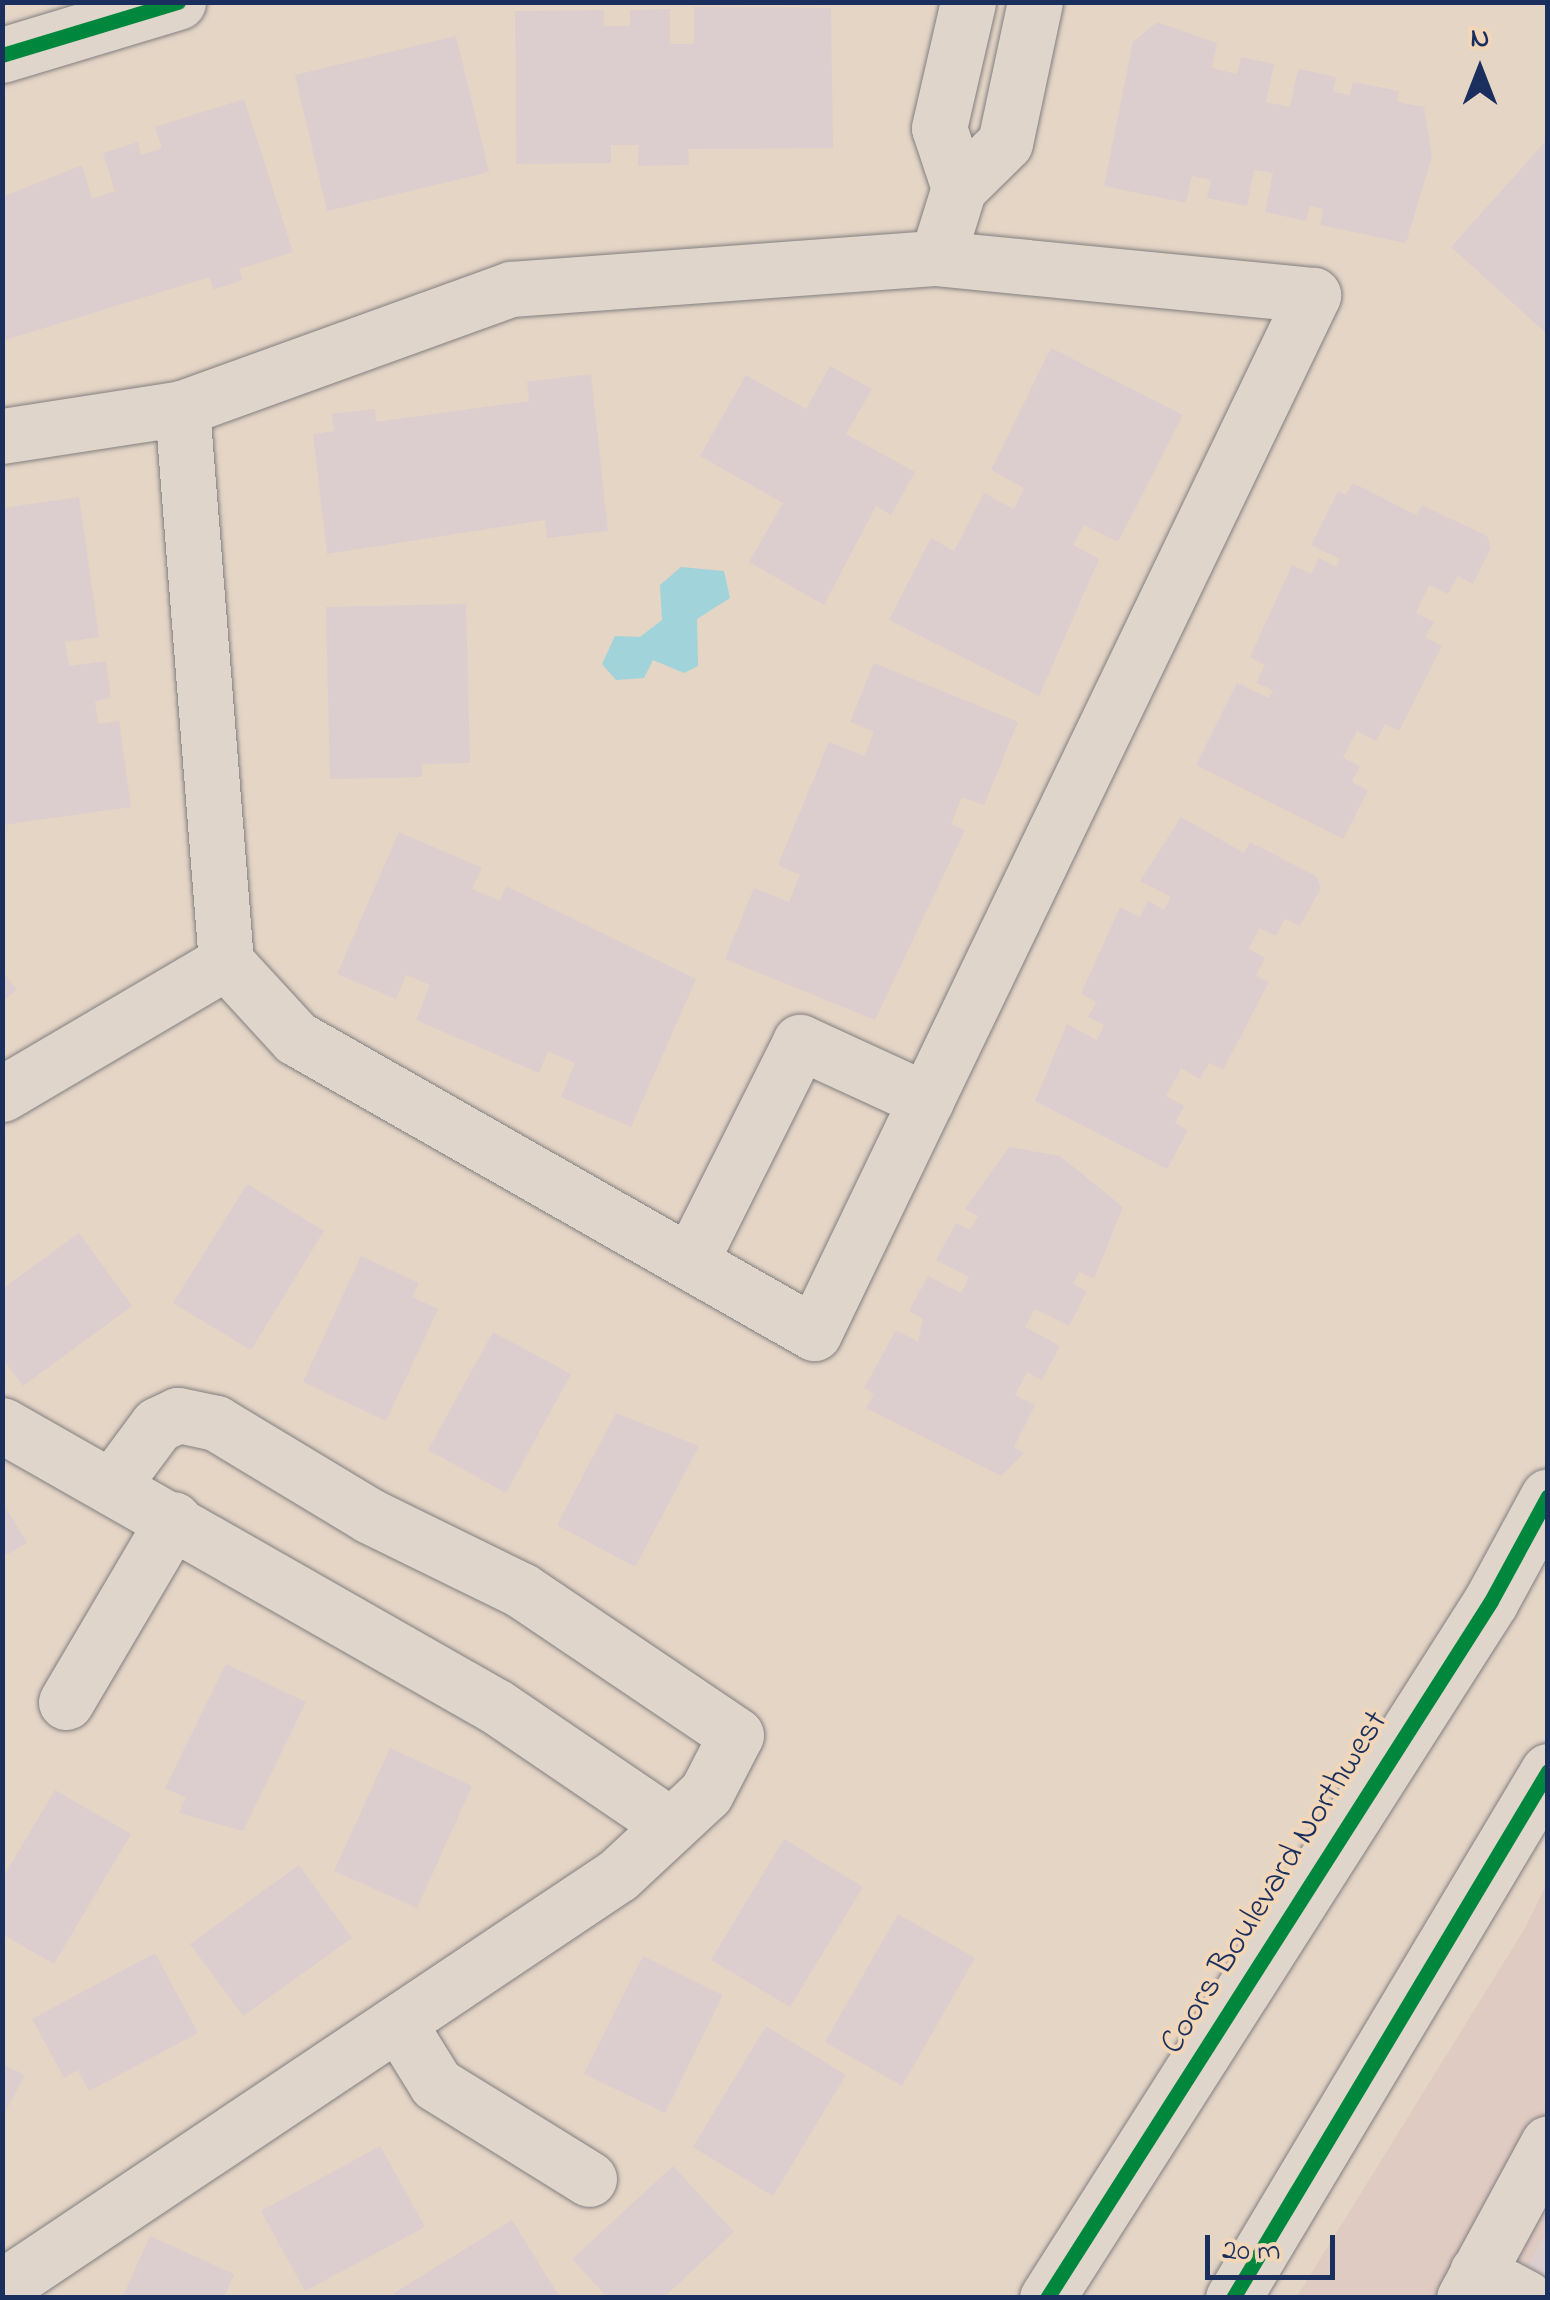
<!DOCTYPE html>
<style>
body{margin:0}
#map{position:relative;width:1550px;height:2300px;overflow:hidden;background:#e4d5c5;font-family:"Indie Flower",sans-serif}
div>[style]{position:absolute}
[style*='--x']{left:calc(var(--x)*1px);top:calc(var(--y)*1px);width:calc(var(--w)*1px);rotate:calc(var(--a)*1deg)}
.built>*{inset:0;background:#e0cbc2}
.water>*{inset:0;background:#a1d3da}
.building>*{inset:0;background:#dccecf}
.roads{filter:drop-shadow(0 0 2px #827f80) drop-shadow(0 0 2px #827f80)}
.minor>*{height:55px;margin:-27.5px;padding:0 27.5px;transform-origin:27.5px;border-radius:27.5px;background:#dfd5ca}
.major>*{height:55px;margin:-27.5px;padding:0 27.5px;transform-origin:27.5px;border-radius:27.5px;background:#dfd5ca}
.cycleway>*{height:15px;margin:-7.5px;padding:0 7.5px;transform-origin:7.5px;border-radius:7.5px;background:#00873e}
span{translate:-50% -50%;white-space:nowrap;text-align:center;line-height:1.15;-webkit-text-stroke:8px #f1d6b8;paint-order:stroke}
.street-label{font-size:35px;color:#1b2f5e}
.frame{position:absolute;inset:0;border:5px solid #1b2f5e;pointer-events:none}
.north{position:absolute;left:1430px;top:20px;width:100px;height:100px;-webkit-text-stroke:8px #f1d6b8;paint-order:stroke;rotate:0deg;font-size:28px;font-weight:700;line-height:40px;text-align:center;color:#1b2f5e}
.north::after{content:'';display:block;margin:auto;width:35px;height:45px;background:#1b2f5e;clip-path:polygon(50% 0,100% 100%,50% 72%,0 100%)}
.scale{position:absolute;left:1205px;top:2235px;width:130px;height:45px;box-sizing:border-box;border:5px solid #1b2f5e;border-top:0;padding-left:12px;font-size:30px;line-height:35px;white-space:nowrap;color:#1b2f5e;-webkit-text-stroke:8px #f1d6b8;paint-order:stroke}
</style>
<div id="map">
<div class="built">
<i style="clip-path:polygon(1547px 1883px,1547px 2297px,1296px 2298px,1525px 1928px)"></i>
</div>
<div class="water">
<i style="clip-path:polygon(681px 567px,724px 571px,730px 598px,697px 619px,698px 666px,684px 673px,653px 660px,644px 678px,616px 680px,602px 664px,615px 636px,640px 637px,662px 620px,660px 585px)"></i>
</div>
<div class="building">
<i style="clip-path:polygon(694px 7px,831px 8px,833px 148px,688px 149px,689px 165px,638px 166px,638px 145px,611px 145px,611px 163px,516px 164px,515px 11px,604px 10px,604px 26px,630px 26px,630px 10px,670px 9px,670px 44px,694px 44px)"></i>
<i style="clip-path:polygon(1157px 22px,1217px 43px,1212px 68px,1237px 74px,1241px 57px,1274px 64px,1266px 102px,1290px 107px,1298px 69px,1336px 77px,1333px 92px,1350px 95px,1353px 82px,1399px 91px,1397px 102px,1424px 107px,1432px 156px,1406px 243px,1320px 225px,1323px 209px,1310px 206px,1306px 221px,1265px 212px,1273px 173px,1254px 170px,1247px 206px,1207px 198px,1211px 180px,1192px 176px,1186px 203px,1104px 186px,1133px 42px)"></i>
<i style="clip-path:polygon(456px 36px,489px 172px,327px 211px,295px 75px)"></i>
<i style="clip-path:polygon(244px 99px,293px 252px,239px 269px,243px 280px,213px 290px,210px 277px,2px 341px,2px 197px,82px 165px,92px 199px,115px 191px,103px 153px,138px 142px,141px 155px,162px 148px,155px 127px)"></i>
<i style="clip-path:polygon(1544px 143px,1548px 146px,1548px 335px,1451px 247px)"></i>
<i style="clip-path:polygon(1051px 348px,1183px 415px,1118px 542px,1084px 525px,1073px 545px,1099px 559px,1039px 696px,889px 620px,931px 538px,954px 551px,984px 493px,1014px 509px,1024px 488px,991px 470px)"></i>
<i style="clip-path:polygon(830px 366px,872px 389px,846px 434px,915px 472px,891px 515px,876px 506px,824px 605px,749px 562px,783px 503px,700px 456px,746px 375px,806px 409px)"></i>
<i style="clip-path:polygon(591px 374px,608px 531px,547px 538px,545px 520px,327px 554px,313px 434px,334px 431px,332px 414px,375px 409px,376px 422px,529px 401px,527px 382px)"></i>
<i style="clip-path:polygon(1353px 483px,1416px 515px,1422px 505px,1487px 536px,1491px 548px,1473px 584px,1458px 576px,1448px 594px,1429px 585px,1416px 613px,1434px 622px,1425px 637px,1442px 646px,1399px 731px,1385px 724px,1376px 741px,1357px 731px,1343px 758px,1360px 766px,1352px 782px,1368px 790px,1343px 839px,1196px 765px,1237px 683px,1269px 698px,1273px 690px,1256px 683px,1265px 665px,1250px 657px,1292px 565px,1311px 574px,1319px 558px,1337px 567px,1340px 559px,1311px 545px,1338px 491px,1346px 495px)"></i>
<i style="clip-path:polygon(79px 497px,99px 637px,65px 642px,69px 666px,106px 661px,111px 698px,95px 701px,98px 724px,119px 721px,131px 807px,2px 825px,2px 508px)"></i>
<i style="clip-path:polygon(466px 604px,470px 763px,422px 764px,422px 777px,330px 779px,326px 607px)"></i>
<i style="clip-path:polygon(874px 663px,1018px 722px,984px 805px,962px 797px,951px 824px,965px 830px,875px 1020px,725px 959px,754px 888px,789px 902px,800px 875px,778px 865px,829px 742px,864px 756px,874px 732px,850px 722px)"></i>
<i style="clip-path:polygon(1181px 817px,1244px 853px,1250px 842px,1316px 876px,1321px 888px,1300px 926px,1285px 919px,1276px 936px,1259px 928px,1249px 949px,1265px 958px,1256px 976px,1269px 982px,1223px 1070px,1209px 1063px,1200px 1079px,1181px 1068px,1166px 1096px,1184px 1106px,1175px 1123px,1188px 1130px,1167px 1169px,1035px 1101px,1067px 1024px,1097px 1040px,1104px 1025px,1088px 1017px,1097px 1002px,1081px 994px,1120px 907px,1140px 917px,1148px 901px,1164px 910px,1171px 897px,1140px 881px)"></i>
<i style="clip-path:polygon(399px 832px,482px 868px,472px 889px,500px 901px,506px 886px,696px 979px,631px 1127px,561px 1097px,575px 1063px,548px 1051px,539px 1073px,416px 1020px,430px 985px,406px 975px,396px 999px,337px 974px)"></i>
<i style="clip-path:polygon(2px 971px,17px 990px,2px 1001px)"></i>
<i style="clip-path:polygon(1009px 1147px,1060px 1156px,1123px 1207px,1094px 1279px,1079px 1272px,1073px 1284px,1087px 1291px,1069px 1326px,1035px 1309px,1025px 1327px,1060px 1346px,1042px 1380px,1027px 1372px,1015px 1395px,1035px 1405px,1014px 1447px,1024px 1453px,1001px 1476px,866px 1408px,874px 1394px,864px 1388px,896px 1330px,918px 1342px,923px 1319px,909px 1311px,928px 1276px,961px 1293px,969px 1277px,936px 1260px,956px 1223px,970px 1230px,978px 1216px,965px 1209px)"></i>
<i style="clip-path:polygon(247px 1184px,324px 1231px,251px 1350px,173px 1303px)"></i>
<i style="clip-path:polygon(79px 1233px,132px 1306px,23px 1386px,2px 1358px,2px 1289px)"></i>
<i style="clip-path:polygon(361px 1256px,419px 1283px,412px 1297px,438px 1309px,386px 1421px,303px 1382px)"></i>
<i style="clip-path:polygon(493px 1332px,571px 1374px,506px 1493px,428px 1450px)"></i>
<i style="clip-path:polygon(616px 1413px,699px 1446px,635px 1567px,557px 1525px)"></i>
<i style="clip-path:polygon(2px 1501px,27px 1543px,2px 1557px)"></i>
<i style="clip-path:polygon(226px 1664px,306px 1702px,243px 1831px,179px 1813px,186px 1798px,165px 1788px)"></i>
<i style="clip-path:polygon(390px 1748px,472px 1786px,417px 1908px,334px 1871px)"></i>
<i style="clip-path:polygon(55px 1790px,131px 1834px,54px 1964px,2px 1934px,2px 1879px)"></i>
<i style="clip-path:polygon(784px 1839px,863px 1887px,790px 2007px,711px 1960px)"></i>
<i style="clip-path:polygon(299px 1865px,352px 1938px,243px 2016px,190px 1944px)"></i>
<i style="clip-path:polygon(898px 1914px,975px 1958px,902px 2086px,825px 2042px)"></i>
<i style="clip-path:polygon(155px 1953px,198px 2033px,89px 2091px,78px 2070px,64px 2078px,32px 2019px)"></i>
<i style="clip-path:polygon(643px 1956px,723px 1995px,665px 2113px,584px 2074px)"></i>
<i style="clip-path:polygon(766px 2026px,846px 2075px,773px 2196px,693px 2147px)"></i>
<i style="clip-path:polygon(2px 2064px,25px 2075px,2px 2118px)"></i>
<i style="clip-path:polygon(380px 2146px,425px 2227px,305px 2291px,261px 2211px)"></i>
<i style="clip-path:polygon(673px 2166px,734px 2232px,663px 2298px,608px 2298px,572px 2259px)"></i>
<i style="clip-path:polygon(512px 2220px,559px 2296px,397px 2298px,394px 2293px)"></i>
<i style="clip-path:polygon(1548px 2229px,1548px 2277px,1528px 2267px)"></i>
<i style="clip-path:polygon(150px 2236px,234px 2274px,224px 2298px,122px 2298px)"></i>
</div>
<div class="roads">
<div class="minor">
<i style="--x:2;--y:55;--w:184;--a:-16.8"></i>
<i style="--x:959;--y:188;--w:63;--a:-108.4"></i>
<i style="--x:939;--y:128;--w:129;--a:-77"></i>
<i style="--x:182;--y:408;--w:350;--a:-19.9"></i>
<i style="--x:511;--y:289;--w:427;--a:-4.2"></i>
<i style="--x:2;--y:436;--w:182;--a:-8.8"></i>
<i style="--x:182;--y:408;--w:556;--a:85.46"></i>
<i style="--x:226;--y:962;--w:103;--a:47.4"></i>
<i style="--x:296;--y:1038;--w:596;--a:29.66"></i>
<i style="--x:814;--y:1333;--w:1152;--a:-64.32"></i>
<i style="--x:1313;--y:295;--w:378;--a:-174.4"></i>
<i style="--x:937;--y:258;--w:73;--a:-72.6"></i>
<i style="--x:959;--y:188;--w:64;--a:-44.4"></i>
<i style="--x:1005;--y:143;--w:144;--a:-78"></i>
<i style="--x:2;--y:1094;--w:260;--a:-30.5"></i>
<i style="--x:690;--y:1262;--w:246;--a:-63.4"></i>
<i style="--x:800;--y:1042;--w:139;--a:24.7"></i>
<i style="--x:2;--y:1425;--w:570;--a:29.67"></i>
<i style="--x:497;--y:1707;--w:208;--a:34.2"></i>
<i style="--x:66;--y:1702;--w:212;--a:-59.5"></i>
<i style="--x:399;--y:2024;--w:70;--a:58.3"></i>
<i style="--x:436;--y:2084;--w:180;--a:31.8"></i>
<i style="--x:1477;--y:2272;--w:55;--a:28"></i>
<i style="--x:2;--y:2287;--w:741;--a:-33.78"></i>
<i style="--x:618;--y:1875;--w:120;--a:-43"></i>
<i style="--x:706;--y:1793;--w:65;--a:-62.7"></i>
<i style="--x:736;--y:1735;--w:259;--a:-146"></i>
<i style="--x:521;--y:1590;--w:168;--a:-153.9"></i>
<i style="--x:370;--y:1516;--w:180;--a:-148.9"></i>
<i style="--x:216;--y:1423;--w:39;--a:-168"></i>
<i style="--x:178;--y:1415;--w:23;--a:155"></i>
<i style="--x:157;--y:1425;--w:72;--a:126.6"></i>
<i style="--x:1464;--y:2298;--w:176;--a:-61.5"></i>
</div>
<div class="major">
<i style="--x:1047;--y:2298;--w:826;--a:-57.5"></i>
<i style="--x:1491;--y:1601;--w:119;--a:-61.5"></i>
<i style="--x:1233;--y:2298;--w:614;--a:-59.13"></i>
</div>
</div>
<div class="cycleway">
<i style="--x:2;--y:55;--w:184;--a:-16.8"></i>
<i style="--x:1047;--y:2298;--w:826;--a:-57.5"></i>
<i style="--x:1491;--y:1601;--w:119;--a:-61.5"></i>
<i style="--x:1233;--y:2298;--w:614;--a:-59.13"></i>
</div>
<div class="street-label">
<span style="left:1275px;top:1883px;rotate:-58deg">Coors Boulevard Northwest</span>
</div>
<div class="frame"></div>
<div class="north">N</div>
<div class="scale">20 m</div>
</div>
